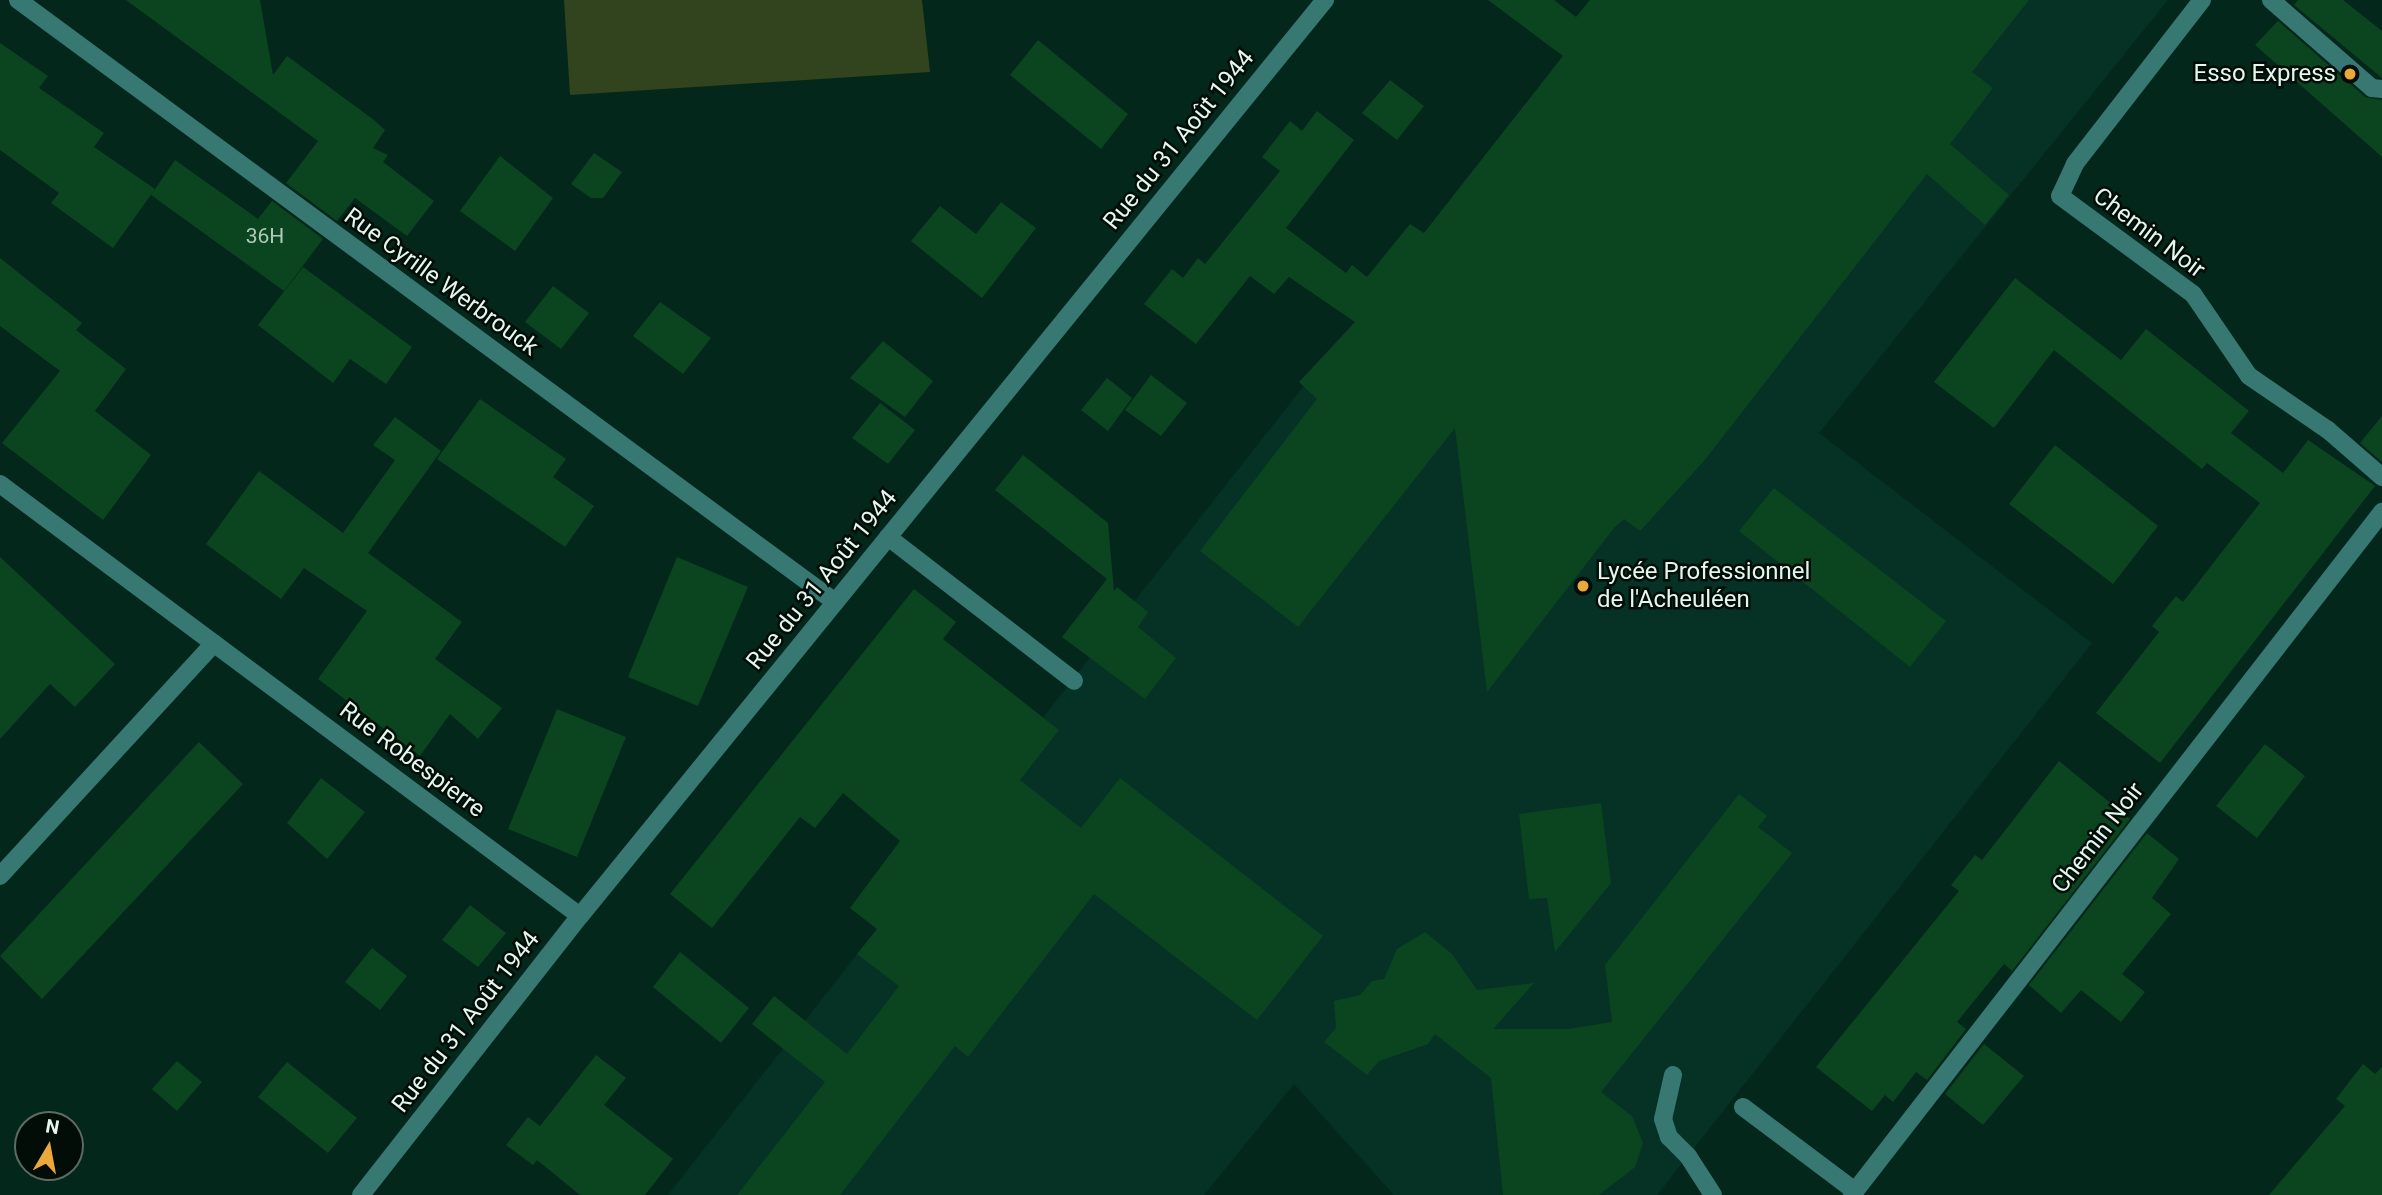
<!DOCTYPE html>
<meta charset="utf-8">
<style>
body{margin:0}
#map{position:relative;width:2382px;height:1195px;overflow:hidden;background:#04271c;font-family:Roboto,sans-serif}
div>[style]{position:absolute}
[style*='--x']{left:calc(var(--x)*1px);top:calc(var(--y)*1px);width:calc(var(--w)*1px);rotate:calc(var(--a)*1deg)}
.built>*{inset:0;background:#053225}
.green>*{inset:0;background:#31441e}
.building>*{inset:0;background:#0a451f}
.service>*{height:18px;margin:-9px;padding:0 9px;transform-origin:9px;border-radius:9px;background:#387872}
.minor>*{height:18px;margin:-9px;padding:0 9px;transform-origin:9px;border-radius:9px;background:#387872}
.dots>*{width:19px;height:19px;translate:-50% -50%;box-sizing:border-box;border:4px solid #020d08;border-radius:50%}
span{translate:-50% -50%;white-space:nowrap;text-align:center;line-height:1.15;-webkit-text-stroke:5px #020d08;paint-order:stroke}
.number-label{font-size:21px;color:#aecabb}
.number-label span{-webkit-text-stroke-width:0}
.poi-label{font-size:24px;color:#e4f7ef}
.right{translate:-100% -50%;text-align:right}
.left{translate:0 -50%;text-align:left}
.street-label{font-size:24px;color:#e4f7ef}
.north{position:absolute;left:14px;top:1111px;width:70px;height:70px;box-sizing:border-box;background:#020d08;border:2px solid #5c6b64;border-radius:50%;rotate:10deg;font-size:19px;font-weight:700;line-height:28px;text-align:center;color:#e4f7ef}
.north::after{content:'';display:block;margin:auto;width:24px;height:32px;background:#eda83b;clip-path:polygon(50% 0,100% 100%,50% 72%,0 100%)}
</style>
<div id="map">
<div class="built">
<i style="clip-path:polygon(1607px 0,2168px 0,1819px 433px,2092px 643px,1657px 1195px,1394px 1195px,1294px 1084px,1204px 1195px,668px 1195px)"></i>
</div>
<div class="green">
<i style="clip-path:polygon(564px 0,922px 0,930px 72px,570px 95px)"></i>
</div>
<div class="building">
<i style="clip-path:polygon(126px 0,260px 0,273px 75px,287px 56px,374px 120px,385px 130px,373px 148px,388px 155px,383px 162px,434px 201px,407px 236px,355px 198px,337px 221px,286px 183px,318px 141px)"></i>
<i style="clip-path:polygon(1488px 0,1554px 0,1576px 17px,1590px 0,2029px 0,1972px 72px,1993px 88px,1950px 144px,2009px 195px,1985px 225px,1927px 174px,1704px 461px,1640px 531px,1624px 519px,1614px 528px,1487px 692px,1455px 428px,1298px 627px,1200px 551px,1317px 399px,1299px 382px,1355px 322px,1289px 277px,1274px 294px,1250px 276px,1196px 344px,1144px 304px,1172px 269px,1183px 278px,1198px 258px,1205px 264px,1280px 171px,1262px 157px,1290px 121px,1302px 131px,1317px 111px,1354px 140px,1286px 228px,1346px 273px,1352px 265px,1367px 277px,1410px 224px,1424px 233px,1563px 56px)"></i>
<i style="clip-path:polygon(2298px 0,2343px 0,2382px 31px,2382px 78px,2294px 5px)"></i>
<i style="clip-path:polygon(2278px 21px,2365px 97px,2382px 100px,2382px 157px,2255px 45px)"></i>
<i style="clip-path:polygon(1038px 40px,1128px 114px,1101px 149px,1010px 75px)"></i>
<i style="clip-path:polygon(0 43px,48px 76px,39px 88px,104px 133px,94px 147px,155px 189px,113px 248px,51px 203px,59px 193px,0 150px)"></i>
<i style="clip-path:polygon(1390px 80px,1424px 106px,1397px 140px,1362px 113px)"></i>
<i style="clip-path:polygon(594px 153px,622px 172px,603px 198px,591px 198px,571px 184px)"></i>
<i style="clip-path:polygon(500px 156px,553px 198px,515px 251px,460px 211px)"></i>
<i style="clip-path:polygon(175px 160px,258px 219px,272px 201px,323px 239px,284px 291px,151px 195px)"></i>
<i style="clip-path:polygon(1001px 202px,1036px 228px,982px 298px,911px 241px,940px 206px,976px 234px)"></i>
<i style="clip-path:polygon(0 258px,82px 323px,76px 330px,126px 369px,95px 411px,151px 455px,103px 520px,2px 443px,60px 371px,0 326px)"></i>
<i style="clip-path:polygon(303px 267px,412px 347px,386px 384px,350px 359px,333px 383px,258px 325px)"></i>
<i style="clip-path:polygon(2015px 278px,2121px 360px,2146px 329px,2249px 411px,2231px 433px,2283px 473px,2308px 440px,2375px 486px,2160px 763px,2096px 713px,2159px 632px,2152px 626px,2176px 596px,2183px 602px,2260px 503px,2207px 463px,2202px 469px,2054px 350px,1994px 428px,1934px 382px)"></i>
<i style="clip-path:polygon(553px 286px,589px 313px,561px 349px,525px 322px)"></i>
<i style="clip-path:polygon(660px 302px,711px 338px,683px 374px,633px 336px)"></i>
<i style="clip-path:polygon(883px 341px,933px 381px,905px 417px,850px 378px)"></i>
<i style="clip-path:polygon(1151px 375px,1187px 403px,1161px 436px,1125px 410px)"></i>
<i style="clip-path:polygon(1107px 378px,1132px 398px,1108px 431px,1081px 410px)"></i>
<i style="clip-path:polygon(480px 399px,566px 459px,553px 477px,594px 506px,565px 547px,437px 459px)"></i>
<i style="clip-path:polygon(880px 403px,915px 430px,888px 464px,852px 438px)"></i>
<i style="clip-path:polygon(2382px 416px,2382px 462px,2360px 443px)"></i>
<i style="clip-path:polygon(395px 417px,441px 451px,368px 553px,462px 622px,435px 659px,502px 708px,478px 739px,450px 714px,420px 756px,318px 679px,367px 611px,304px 568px,281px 599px,206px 544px,259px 471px,343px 533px,395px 460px,373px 445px)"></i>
<i style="clip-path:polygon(2055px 445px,2158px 526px,2113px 584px,2009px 504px)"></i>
<i style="clip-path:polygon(1023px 455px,1108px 523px,1114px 591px,1117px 587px,1148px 612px,1138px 627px,1176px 658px,1145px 699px,1062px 637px,1107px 579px,995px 490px)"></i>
<i style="clip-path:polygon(1774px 488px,1946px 621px,1910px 667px,1739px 531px)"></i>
<i style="clip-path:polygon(0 557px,115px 664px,75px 707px,50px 684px,0 739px)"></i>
<i style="clip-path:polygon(677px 557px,748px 587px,698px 706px,628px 677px)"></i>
<i style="clip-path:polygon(914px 589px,956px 622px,943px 639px,1059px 730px,1020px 780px,1081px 828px,1120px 778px,1323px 936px,1257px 1020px,1094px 894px,968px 1057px,955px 1046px,840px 1195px,737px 1195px,825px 1082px,752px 1024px,774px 996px,847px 1054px,899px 986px,857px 954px,877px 929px,850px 908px,900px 841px,843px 793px,815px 828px,800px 817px,712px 928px,670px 894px)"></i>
<i style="clip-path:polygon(557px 709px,626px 737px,577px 857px,508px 829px)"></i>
<i style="clip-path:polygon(199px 742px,243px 784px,42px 999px,0 956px)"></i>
<i style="clip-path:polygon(2265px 744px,2305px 776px,2257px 838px,2216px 806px)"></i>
<i style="clip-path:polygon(2059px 761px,2130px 819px,2012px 971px,2004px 964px,1957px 1022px,1966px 1029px,1927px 1080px,1916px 1072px,1893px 1102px,1885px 1095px,1872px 1111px,1816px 1067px,1959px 891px,1951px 885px,1975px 855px,1982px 860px)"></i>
<i style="clip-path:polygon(321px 778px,365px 812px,327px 859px,287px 823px)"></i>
<i style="clip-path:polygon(1739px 794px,1767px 816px,1758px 827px,1792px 853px,1601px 1092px,1632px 1116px,1643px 1143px,1635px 1167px,1599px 1195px,1503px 1195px,1491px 1078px,1435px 1034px,1428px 1044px,1379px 1061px,1367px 1075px,1324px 1042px,1336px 1028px,1334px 1001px,1360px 995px,1372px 981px,1384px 979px,1397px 949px,1425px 932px,1452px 954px,1477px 990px,1534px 983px,1493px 1029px,1568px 1029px,1612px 1022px,1605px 965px)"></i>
<i style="clip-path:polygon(1601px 803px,1611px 883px,1555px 952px,1547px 898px,1529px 899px,1519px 814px)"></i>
<i style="clip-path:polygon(2147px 833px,2179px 859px,2152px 898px,2171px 914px,2122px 974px,2145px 992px,2121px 1022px,2081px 990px,2061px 1013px,2029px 985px)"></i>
<i style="clip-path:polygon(470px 905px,506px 933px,478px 967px,442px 940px)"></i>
<i style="clip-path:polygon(372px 948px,407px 976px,380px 1010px,345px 982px)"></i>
<i style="clip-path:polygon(680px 952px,749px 1008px,721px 1043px,653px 987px)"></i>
<i style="clip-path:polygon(1984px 1044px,2024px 1076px,1983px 1125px,1945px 1094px)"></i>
<i style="clip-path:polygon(596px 1055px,626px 1078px,604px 1105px,673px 1159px,645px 1195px,580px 1195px,537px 1160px,533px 1165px,506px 1145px,528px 1117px,540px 1126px)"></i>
<i style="clip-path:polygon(177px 1061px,202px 1082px,177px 1111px,152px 1089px)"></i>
<i style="clip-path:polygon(287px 1062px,357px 1118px,328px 1153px,258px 1097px)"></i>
<i style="clip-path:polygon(2363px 1064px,2375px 1074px,2382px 1067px,2382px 1195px,2269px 1195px,2345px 1106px,2336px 1099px)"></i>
</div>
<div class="service">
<i style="--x:2202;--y:0;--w:207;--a:127.8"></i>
<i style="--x:2075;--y:164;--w:35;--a:115"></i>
<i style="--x:2060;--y:196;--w:165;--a:36.4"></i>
<i style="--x:2193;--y:294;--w:99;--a:55.7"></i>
<i style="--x:2249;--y:376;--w:96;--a:34.4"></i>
<i style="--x:2328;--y:430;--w:72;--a:41"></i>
<i style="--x:2271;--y:0;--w:134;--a:41.1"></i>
<i style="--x:2372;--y:88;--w:10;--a:6"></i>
<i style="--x:888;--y:537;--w:235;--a:37.7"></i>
<i style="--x:1673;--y:1075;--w:45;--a:102.8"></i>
<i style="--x:1663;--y:1119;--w:19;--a:72"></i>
<i style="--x:1669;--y:1137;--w:27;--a:45"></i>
<i style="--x:1743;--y:1107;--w:140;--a:36.9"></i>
<i style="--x:1852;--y:1195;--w:865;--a:-52.19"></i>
</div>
<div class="minor">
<i style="--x:18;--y:0;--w:1015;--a:36.38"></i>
<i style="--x:0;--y:484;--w:723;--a:36.68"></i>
<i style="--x:0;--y:876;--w:316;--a:-47.4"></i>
<i style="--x:1688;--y:1156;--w:46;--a:57.3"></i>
<i style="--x:361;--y:1195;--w:355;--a:-51.9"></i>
<i style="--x:580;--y:916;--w:1181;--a:-50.88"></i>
</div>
<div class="dots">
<i style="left:2350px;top:74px;background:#eda83b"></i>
<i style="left:1583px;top:586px;background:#eda83b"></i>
</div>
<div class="number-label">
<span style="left:265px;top:236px">36H</span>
</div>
<div class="poi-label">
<span class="right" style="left:2336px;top:74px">Esso Express</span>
<span class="left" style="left:1597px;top:586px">Lycée Professionnel<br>de l'Acheuléen</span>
</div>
<div class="street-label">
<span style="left:1179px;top:140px;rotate:-51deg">Rue du 31 Août 1944</span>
<span style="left:2149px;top:233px;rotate:37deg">Chemin Noir</span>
<span style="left:441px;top:282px;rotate:36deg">Rue Cyrille Werbrouck</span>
<span style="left:822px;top:580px;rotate:-51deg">Rue du 31 Août 1944</span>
<span style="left:412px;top:760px;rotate:37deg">Rue Robespierre</span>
<span style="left:2098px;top:838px;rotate:-52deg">Chemin Noir</span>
<span style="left:466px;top:1022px;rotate:-52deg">Rue du 31 Août 1944</span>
</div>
<div class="north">N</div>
</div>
